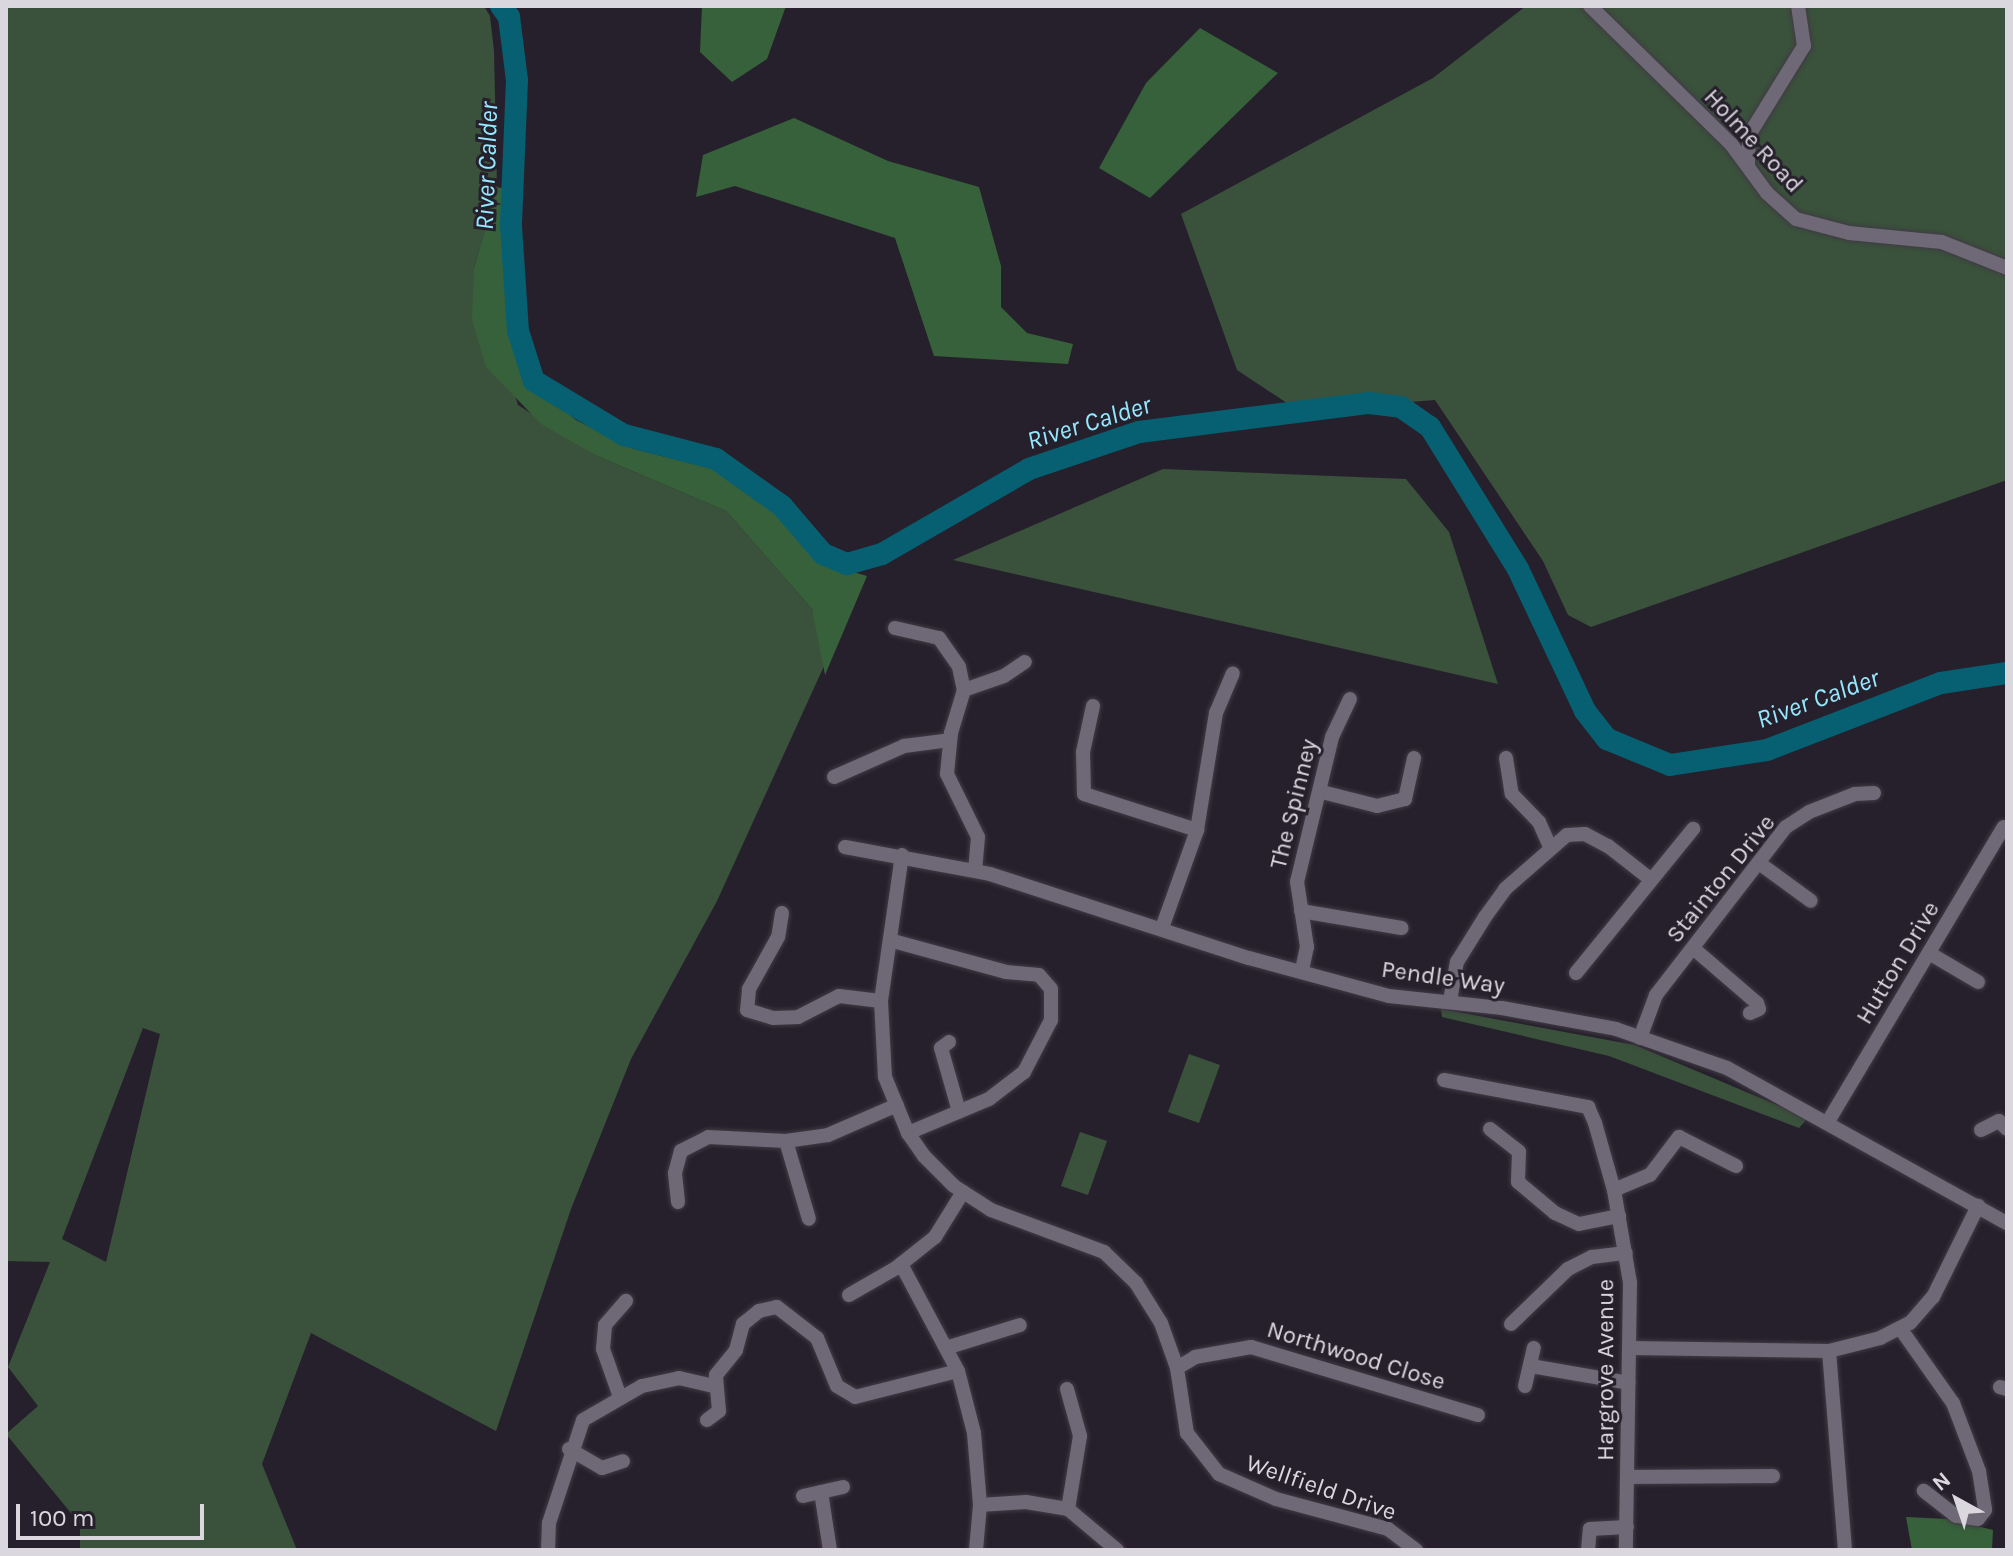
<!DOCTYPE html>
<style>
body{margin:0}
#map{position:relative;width:2013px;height:1556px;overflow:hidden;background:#26202c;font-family:Karla,sans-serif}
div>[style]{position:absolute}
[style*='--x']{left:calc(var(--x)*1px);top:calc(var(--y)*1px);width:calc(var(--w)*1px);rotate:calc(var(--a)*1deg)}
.green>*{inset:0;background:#3a523b}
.forest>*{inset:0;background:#37613a}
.river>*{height:22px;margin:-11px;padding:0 11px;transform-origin:11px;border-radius:11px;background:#076071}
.roads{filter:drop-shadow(0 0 2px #403b45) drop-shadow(0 0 2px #403b45)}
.minor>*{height:14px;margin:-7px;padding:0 7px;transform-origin:7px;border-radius:7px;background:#6f6876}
span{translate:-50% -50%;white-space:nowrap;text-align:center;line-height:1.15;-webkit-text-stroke:6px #26202c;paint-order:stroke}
.street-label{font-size:24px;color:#dbd7df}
.water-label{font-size:26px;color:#95e9ff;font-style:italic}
.frame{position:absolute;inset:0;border:8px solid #dbd7df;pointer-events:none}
.north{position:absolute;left:1917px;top:1460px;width:80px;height:80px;-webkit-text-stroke:6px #26202c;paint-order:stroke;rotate:320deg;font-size:22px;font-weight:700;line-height:32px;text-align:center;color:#dbd7df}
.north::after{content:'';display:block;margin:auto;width:28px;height:36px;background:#dbd7df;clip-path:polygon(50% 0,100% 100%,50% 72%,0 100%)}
.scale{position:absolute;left:16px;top:1504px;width:188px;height:36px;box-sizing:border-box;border:4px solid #dbd7df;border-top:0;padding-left:10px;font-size:24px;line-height:28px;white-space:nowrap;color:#dbd7df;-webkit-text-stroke:6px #26202c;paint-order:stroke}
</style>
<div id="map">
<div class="green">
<i style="clip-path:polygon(evenodd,6px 6px,484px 6px,490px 16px,494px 51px,497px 187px,474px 268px,518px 405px,597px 456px,726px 511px,812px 609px,821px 641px,824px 666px,717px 901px,631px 1059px,571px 1209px,496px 1431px,311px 1333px,262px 1464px,297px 1550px,80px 1550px,80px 1524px,6px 1434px,38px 1406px,8px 1367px,50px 1262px,6px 1261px,6px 6px,143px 1028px,160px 1034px,106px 1262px,62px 1239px,143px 1028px)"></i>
<i style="clip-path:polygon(1526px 6px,2007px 6px,2007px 480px,1591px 627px,1568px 615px,1543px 561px,1435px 400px,1299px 411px,1237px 370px,1181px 214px,1433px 78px)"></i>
<i style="clip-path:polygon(1163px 469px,1406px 479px,1449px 532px,1498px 684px,953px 560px)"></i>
<i style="clip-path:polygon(1441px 1009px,1635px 1045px,1808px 1118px,1799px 1128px,1609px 1056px,1442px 1017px)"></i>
<i style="clip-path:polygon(1189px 1054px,1220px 1065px,1199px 1123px,1168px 1112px)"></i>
<i style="clip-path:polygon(1080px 1132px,1107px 1141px,1088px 1195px,1061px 1186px)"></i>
</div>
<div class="forest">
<i style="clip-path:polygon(702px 6px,786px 6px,767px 59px,732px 82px,700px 52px)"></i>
<i style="clip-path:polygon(1200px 28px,1278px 73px,1150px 198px,1099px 168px,1146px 83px)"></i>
<i style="clip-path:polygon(794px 118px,888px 161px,979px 187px,1001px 266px,1001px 307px,1027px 333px,1073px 344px,1068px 364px,934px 356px,895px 238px,735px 186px,696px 197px,703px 155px)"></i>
<i style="clip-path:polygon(497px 187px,506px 189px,512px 302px,519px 356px,531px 383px,576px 420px,634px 449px,721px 471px,781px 513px,822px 563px,867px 576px,825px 675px,812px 609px,726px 511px,597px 456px,541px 424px,486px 367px,472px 320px,474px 268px)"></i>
<i style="clip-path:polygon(1906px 1517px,1948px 1519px,1993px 1530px,1992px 1550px,1912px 1550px)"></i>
</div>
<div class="river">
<i style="--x:501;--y:6;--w:14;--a:54"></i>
<i style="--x:509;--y:17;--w:64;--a:82.8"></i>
<i style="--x:517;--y:80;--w:146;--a:92.4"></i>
<i style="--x:511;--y:226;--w:105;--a:86.2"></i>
<i style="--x:518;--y:331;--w:52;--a:72.3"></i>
<i style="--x:534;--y:381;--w:105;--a:31"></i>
<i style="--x:624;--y:435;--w:95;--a:14.6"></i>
<i style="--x:716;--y:459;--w:81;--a:35.5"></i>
<i style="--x:782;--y:506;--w:63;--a:49.5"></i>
<i style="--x:823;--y:554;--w:26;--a:23"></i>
<i style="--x:847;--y:564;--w:36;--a:-16"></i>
<i style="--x:882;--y:554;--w:170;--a:-30"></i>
<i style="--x:1029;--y:469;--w:116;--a:-18.6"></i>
<i style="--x:1139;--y:432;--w:232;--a:-7.2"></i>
<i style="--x:1369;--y:403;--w:32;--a:7"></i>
<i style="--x:1401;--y:407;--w:35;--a:35"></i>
<i style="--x:1430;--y:427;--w:167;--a:58.2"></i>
<i style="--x:1518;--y:569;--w:157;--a:64.7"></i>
<i style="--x:1585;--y:711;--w:36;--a:52"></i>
<i style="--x:1607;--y:739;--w:68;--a:22.4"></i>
<i style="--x:1670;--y:765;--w:98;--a:-8.8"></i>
<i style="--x:1767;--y:750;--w:186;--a:-21.1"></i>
<i style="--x:1941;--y:683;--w:67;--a:-8.6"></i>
</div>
<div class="roads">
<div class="minor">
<i style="--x:1590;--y:6;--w:197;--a:44.4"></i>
<i style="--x:1731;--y:144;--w:61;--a:53.7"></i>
<i style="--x:1767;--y:193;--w:39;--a:42"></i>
<i style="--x:1796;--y:219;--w:55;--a:14.8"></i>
<i style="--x:1849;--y:233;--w:93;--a:5.5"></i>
<i style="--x:1942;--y:242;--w:70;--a:21.8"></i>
<i style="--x:1748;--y:165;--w:30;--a:-88"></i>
<i style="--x:1749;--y:135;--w:105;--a:-58.3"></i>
<i style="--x:1804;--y:46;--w:40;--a:-98.5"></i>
<i style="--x:895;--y:628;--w:45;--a:12.8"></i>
<i style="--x:939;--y:638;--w:35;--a:55"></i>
<i style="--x:959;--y:667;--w:24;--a:78"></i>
<i style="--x:964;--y:690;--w:45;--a:106.8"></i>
<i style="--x:951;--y:733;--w:41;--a:95.6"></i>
<i style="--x:947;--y:774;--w:70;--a:63.8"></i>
<i style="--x:978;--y:837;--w:33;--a:95"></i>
<i style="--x:964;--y:690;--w:42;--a:-19.3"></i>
<i style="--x:1004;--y:676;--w:25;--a:-34"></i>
<i style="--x:1093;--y:706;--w:47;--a:102.3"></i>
<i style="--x:1083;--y:752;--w:42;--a:88.6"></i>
<i style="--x:1084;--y:794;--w:119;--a:17.7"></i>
<i style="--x:1506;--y:758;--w:36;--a:81"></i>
<i style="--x:1512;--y:794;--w:39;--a:46"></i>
<i style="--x:1539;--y:822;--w:27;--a:66"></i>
<i style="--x:834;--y:777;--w:77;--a:-23.9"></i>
<i style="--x:904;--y:746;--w:46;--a:-7.4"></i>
<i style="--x:1322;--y:792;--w:57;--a:14.3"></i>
<i style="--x:1377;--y:806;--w:29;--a:-14"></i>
<i style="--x:1405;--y:799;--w:42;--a:-77.6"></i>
<i style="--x:845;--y:847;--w:147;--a:10.5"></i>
<i style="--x:990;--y:874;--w:272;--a:18"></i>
<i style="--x:1249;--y:958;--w:145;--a:15.2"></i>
<i style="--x:1389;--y:996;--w:114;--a:6.1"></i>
<i style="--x:1502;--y:1008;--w:116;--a:10.4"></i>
<i style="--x:1616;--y:1029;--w:118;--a:19.4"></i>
<i style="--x:1727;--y:1068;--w:320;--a:29"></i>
<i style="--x:902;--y:855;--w:148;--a:98.2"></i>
<i style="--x:881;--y:1001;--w:76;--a:87"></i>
<i style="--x:885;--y:1077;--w:61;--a:67.7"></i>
<i style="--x:908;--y:1133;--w:28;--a:55"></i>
<i style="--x:924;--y:1156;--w:42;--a:45"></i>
<i style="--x:954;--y:1186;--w:44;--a:33"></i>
<i style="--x:991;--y:1210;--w:121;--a:20.4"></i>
<i style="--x:1104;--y:1252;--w:45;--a:44.1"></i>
<i style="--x:1136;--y:1283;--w:47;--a:58"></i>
<i style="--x:1161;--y:1323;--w:48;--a:70.4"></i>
<i style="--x:1177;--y:1368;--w:66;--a:81.3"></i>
<i style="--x:1187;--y:1433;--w:52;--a:52"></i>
<i style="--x:1219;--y:1474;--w:62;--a:23.7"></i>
<i style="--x:1276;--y:1499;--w:116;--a:15"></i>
<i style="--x:1388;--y:1529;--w:35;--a:37"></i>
<i style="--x:1759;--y:863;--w:64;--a:36.2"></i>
<i style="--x:1301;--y:911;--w:102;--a:9.6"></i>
<i style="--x:782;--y:913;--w:24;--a:99"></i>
<i style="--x:778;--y:937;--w:60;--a:119.1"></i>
<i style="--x:749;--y:989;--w:21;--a:95"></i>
<i style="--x:747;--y:1010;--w:27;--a:17"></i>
<i style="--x:773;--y:1018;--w:25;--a:-2"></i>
<i style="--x:798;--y:1017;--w:46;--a:-27.1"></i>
<i style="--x:839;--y:996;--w:42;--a:6.8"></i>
<i style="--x:1162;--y:928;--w:104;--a:-70.3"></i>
<i style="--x:1197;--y:830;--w:119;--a:-80.8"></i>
<i style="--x:1216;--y:713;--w:43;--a:-67"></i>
<i style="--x:893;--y:941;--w:117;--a:15.3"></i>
<i style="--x:1006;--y:972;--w:33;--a:5"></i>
<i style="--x:1039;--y:975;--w:18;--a:49"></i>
<i style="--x:1051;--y:989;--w:31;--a:90"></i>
<i style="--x:1051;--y:1020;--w:59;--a:117.4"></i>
<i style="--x:1024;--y:1072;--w:44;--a:142.4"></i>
<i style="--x:989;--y:1099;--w:88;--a:157.2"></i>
<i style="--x:1693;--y:948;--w:84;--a:40.7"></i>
<i style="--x:1757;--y:1003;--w:6;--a:72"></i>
<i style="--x:1759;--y:1009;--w:10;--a:156"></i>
<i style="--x:1929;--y:953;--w:57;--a:30.6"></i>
<i style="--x:1302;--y:970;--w:24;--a:-78"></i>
<i style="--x:1307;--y:947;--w:66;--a:-98.7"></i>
<i style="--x:1297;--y:882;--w:149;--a:-76.4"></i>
<i style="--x:1332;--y:737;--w:42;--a:-64.7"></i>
<i style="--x:1576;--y:973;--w:186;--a:-50.9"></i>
<i style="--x:1450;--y:1001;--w:40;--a:-80"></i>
<i style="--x:1457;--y:962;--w:53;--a:-58.1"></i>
<i style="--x:1485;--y:917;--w:34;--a:-54"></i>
<i style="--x:1505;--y:889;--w:82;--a:-41.1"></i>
<i style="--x:1567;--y:835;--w:18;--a:-3"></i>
<i style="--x:1585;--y:834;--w:26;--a:28"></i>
<i style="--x:1608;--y:846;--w:52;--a:38"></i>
<i style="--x:1640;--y:1038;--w:46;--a:-69.6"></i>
<i style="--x:1656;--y:995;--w:212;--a:-52.3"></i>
<i style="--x:1786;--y:827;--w:27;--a:-33"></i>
<i style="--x:1809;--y:812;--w:49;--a:-21.4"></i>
<i style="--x:1855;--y:794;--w:19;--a:-3"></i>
<i style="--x:949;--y:1042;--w:10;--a:143"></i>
<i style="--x:941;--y:1048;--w:66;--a:74.1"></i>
<i style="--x:1444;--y:1080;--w:147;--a:10.6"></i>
<i style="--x:1588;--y:1107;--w:17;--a:66"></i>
<i style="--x:1595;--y:1123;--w:70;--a:74.2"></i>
<i style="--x:1614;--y:1190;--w:94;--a:80.2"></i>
<i style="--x:1630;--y:1283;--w:267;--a:90.9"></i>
<i style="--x:1829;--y:1120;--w:341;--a:-59.2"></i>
<i style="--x:1490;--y:1129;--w:37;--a:38"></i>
<i style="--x:1519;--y:1152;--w:30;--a:92"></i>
<i style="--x:1518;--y:1182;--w:48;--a:40"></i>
<i style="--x:1555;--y:1213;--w:26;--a:25"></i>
<i style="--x:1579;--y:1224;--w:41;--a:-11.3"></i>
<i style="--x:1981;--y:1130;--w:20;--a:-27"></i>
<i style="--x:1999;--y:1121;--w:11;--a:45"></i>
<i style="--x:786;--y:1141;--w:81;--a:73.6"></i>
<i style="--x:1614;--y:1190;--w:39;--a:-23"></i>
<i style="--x:1650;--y:1175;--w:48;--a:-52.7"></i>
<i style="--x:1679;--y:1137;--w:64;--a:27"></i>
<i style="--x:678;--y:1202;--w:29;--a:-96"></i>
<i style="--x:675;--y:1173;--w:23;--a:-75"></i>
<i style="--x:681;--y:1151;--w:30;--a:-27"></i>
<i style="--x:708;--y:1137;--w:78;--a:2.9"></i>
<i style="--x:786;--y:1141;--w:42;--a:-8.1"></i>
<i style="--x:828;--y:1135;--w:75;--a:-23.5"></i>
<i style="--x:901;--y:1264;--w:121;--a:62"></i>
<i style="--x:958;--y:1371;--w:64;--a:75.5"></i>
<i style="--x:974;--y:1433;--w:72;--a:85.2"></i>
<i style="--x:980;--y:1505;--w:45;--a:95.1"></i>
<i style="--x:849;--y:1295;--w:54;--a:-29.9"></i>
<i style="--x:896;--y:1268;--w:50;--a:-38.5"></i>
<i style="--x:935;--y:1237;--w:53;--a:-58.1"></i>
<i style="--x:1511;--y:1324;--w:79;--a:-44"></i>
<i style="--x:1568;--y:1269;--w:27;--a:-27"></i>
<i style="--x:1592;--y:1257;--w:34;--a:-7"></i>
<i style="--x:1900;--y:1328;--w:92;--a:54.8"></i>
<i style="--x:1953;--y:1403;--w:73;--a:69.1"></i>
<i style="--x:1979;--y:1471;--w:39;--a:81"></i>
<i style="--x:1985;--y:1510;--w:11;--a:128"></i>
<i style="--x:1978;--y:1519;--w:22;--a:-172"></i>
<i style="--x:1956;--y:1516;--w:41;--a:-142"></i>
<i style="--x:949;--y:1347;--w:74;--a:-17.2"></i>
<i style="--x:1632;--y:1348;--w:197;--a:0.9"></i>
<i style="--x:1829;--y:1351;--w:53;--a:-14.3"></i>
<i style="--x:1880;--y:1338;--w:34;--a:-27"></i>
<i style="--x:1910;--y:1323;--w:35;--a:-49"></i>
<i style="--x:1933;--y:1297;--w:102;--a:-63.7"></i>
<i style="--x:1829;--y:1351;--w:200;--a:85.4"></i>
<i style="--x:1531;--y:1366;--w:99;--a:9.8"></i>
<i style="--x:1177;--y:1368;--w:21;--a:-31"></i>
<i style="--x:1195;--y:1357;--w:57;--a:-10.1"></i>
<i style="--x:1251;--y:1347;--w:237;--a:16.7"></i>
<i style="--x:1525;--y:1386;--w:39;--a:-77"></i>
<i style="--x:2000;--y:1387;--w:7;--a:16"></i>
<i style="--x:1067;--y:1389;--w:49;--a:74.5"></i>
<i style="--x:1080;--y:1436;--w:74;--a:99.3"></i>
<i style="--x:620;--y:1397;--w:51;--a:-109.5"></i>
<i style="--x:603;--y:1349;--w:24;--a:-85"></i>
<i style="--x:605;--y:1325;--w:32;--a:-49"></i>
<i style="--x:707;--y:1420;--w:15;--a:-37"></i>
<i style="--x:719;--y:1411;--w:36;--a:-95"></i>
<i style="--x:716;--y:1375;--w:32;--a:-51"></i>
<i style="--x:736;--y:1350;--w:27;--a:-75"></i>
<i style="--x:743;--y:1324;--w:21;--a:-39"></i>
<i style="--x:759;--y:1311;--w:18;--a:-13"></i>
<i style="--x:777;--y:1307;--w:51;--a:37.8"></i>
<i style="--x:817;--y:1338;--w:52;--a:67.4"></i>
<i style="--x:837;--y:1386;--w:21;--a:31"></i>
<i style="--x:855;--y:1397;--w:106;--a:-14.2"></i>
<i style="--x:569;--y:1449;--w:38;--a:30"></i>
<i style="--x:602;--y:1468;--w:22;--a:-18"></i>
<i style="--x:1628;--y:1477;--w:145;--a:-0.4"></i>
<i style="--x:821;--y:1492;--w:59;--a:81.2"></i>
<i style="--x:803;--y:1496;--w:41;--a:-12.7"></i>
<i style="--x:980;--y:1505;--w:46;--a:-3.7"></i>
<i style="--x:1026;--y:1502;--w:43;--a:9.5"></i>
<i style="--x:1068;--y:1509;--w:64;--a:39.9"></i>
<i style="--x:548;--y:1550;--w:27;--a:-88"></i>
<i style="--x:549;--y:1523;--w:108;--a:-71.7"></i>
<i style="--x:583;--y:1420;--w:68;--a:-30"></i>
<i style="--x:642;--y:1386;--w:38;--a:-12"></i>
<i style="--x:679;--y:1378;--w:37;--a:13"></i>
<i style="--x:1588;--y:1550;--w:21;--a:-85"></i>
<i style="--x:1590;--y:1529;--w:37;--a:-3"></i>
</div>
</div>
<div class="street-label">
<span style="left:1753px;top:141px;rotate:47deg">Holme Road</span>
<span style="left:1294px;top:804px;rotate:-76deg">The Spinney</span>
<span style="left:1721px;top:879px;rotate:-51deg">Stainton Drive</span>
<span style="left:1898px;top:963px;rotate:-59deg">Hutton Drive</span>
<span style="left:1443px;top:978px;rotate:8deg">Pendle Way</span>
<span style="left:1356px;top:1356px;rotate:17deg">Northwood Close</span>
<span style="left:1606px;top:1370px;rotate:-90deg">Hargrove Avenue</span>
<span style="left:1321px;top:1488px;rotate:19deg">Wellfield Drive</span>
</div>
<div class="water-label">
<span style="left:487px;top:166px;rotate:-88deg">River Calder</span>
<span style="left:1089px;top:423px;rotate:-17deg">River Calder</span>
<span style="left:1818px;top:699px;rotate:-20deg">River Calder</span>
</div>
<div class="frame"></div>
<div class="north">N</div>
<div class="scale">100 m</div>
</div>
